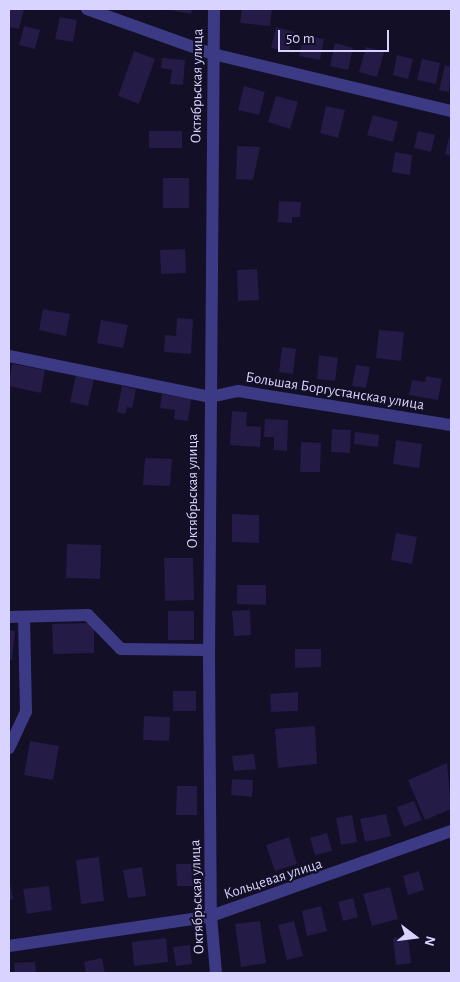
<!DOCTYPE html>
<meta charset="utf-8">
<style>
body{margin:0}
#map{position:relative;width:460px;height:982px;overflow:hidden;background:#130f26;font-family:"Alegreya Sans",sans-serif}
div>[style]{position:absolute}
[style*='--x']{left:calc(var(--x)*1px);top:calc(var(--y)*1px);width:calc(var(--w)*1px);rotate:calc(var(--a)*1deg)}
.building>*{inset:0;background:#241b47}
.minor>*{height:12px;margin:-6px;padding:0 6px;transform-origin:6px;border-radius:6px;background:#3d3a85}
span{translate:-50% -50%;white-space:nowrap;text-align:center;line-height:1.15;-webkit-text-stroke:4px #130f26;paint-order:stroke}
.street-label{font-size:15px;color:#d9d4ff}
.frame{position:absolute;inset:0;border:10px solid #d9d4ff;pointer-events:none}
.north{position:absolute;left:390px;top:912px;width:50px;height:50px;-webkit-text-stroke:4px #130f26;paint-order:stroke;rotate:105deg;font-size:14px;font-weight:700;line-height:20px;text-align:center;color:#d9d4ff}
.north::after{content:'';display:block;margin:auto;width:18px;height:22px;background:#d9d4ff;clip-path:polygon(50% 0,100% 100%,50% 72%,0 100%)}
.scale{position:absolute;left:278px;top:30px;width:111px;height:22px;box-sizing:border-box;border:2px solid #d9d4ff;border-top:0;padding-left:6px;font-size:15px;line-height:18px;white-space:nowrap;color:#d9d4ff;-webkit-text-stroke:4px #130f26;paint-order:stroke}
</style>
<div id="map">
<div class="building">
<i style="clip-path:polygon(9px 9px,24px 9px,19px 29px,9px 27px)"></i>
<i style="clip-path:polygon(165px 9px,192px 9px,191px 14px)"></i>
<i style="clip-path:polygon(242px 9px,272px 9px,270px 26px,240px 23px)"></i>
<i style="clip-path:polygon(60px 17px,77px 20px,73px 42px,55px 39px)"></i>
<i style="clip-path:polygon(24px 26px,40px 30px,35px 49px,19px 45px)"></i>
<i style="clip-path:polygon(276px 27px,294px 32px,289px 52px,271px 48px)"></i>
<i style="clip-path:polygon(304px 35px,324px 39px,320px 60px,299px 56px)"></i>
<i style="clip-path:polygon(335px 43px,353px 48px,348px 70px,330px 66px)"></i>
<i style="clip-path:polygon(366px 47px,384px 52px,377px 77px,359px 72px)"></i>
<i style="clip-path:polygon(134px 51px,155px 59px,139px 104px,118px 96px)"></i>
<i style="clip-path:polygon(397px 55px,413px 59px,408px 79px,393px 75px)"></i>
<i style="clip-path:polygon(162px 58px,185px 60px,183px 85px,170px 84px,172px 70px,161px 68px)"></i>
<i style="clip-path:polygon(422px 59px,440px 63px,436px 84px,417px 80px)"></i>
<i style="clip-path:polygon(445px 65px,451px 67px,449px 92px,439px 90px)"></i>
<i style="clip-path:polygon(244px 86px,265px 92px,259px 115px,238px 110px)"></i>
<i style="clip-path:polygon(276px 96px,298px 102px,290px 129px,268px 122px)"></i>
<i style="clip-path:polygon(326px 106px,345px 110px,338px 138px,320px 133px)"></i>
<i style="clip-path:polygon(373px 115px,398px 122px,393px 142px,367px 135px)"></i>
<i style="clip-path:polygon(149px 131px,182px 131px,182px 148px,149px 148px)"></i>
<i style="clip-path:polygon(418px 131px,435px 135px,431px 152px,414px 148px)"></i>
<i style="clip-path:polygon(449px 138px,451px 138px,451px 156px,445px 154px)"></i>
<i style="clip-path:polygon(237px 146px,260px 147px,253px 180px,236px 179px)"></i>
<i style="clip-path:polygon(395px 152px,412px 155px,410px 175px,392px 172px)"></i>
<i style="clip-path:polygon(163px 178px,189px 178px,189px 208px,163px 208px)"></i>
<i style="clip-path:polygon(279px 201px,301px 202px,300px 217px,292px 217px,292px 223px,278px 222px)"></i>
<i style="clip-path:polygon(185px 249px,186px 273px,161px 274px,160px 250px)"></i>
<i style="clip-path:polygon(257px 269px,259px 300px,238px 301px,237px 270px)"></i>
<i style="clip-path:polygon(43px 309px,70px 314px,66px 336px,39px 330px)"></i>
<i style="clip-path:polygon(177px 318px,193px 319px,191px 354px,164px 352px,165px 335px,176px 336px)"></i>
<i style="clip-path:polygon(101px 320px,128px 325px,123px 348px,97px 343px)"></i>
<i style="clip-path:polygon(379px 330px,404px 332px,401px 361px,376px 358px)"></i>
<i style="clip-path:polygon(282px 347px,296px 349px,293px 374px,279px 372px)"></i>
<i style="clip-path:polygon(319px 355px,338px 358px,335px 381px,317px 379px)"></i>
<i style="clip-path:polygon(12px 364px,45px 370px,41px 393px,9px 386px)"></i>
<i style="clip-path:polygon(356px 365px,370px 367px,366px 388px,352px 386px)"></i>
<i style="clip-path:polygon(76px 375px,94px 379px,88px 406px,70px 402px)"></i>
<i style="clip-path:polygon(426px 376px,442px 379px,438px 400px,409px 395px,412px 380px,425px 382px)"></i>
<i style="clip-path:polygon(122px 386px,136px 389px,132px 408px,127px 407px,125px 414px,117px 412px)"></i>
<i style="clip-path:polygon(162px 394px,191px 399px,188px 421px,174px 419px,175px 410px,160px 408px)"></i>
<i style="clip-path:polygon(232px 411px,247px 412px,246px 426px,261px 427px,260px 447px,230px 445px)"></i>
<i style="clip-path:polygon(265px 419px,288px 420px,287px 451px,274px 450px,274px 437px,264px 437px)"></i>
<i style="clip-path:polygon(332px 429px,351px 430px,350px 453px,331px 452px)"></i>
<i style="clip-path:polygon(355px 432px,379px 435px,378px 447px,354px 444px)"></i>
<i style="clip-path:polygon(396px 440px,422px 444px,419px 468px,393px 464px)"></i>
<i style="clip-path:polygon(301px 442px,321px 443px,320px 472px,300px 472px)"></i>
<i style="clip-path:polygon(145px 458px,172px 459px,170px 486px,143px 485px)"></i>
<i style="clip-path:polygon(232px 514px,259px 515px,259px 543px,232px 542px)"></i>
<i style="clip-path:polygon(396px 533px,417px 537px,412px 564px,391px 560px)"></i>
<i style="clip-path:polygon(67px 544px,101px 545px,100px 579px,66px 578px)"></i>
<i style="clip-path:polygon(164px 558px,193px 558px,194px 600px,165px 601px)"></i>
<i style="clip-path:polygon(237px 585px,266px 585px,266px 605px,237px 604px)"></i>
<i style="clip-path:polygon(250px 610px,251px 635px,234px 636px,232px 611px)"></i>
<i style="clip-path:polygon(168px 611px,194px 611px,194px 640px,168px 640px)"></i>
<i style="clip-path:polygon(94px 623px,94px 653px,53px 654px,52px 624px)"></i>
<i style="clip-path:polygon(9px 630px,15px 631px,12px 660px,9px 659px)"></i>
<i style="clip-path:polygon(295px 649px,321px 649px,321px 667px,295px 668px)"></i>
<i style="clip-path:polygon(173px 691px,196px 691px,196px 711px,173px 711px)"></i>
<i style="clip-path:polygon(298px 692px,298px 711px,271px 712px,270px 694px)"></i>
<i style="clip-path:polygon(144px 716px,170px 717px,169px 741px,143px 740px)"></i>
<i style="clip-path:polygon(315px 726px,317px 764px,278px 768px,275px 729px)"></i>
<i style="clip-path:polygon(30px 741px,59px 746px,53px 780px,24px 775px)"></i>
<i style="clip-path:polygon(254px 754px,256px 769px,234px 771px,232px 756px)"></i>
<i style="clip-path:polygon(447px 763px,451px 809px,425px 820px,408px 780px)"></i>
<i style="clip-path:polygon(232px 779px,253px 780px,252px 797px,231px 795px)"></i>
<i style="clip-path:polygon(177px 786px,197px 786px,197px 815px,176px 815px)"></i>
<i style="clip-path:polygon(414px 801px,422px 820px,404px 827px,397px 807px)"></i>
<i style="clip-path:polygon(386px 814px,391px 836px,365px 842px,360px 819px)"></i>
<i style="clip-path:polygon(352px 815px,357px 842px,341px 845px,336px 818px)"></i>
<i style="clip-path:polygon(327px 833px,332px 851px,315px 855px,310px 838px)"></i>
<i style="clip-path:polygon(289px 837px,297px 864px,275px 871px,266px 845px)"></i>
<i style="clip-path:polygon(99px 857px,104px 901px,81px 904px,76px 860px)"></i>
<i style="clip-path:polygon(176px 864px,198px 864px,198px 886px,177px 886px)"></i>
<i style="clip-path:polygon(142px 867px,146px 896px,128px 898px,123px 870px)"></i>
<i style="clip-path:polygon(419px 871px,424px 890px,408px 895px,403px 876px)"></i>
<i style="clip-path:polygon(9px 879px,13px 899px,9px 900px)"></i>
<i style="clip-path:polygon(49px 886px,52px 910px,27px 914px,23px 889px)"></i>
<i style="clip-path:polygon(390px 887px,398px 919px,372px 926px,363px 894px)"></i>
<i style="clip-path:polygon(353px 898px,358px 917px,343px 921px,338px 902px)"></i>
<i style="clip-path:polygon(321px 906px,327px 931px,307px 936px,302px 911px)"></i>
<i style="clip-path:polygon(260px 921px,266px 963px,241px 967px,235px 924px)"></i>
<i style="clip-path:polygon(294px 921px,303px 956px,287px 960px,278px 925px)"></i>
<i style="clip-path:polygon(408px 936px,411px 963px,396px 965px,393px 938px)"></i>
<i style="clip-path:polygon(166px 938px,168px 962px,134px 966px,132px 942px)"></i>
<i style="clip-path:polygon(190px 945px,192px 964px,176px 966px,173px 947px)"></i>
<i style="clip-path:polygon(102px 958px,105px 973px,86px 973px,84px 962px)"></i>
<i style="clip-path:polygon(35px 962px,36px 973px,15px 973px,14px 963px)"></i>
</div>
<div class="minor">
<i style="--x:87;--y:9;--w:134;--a:19.7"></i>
<i style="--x:213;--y:54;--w:245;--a:13.5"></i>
<i style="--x:214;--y:9;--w:646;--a:90.44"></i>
<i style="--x:209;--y:655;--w:261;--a:89.6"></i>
<i style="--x:211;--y:916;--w:57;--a:85"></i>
<i style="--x:9;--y:356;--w:205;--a:11.5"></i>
<i style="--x:210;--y:397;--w:29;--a:-12"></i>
<i style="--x:238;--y:391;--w:216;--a:9.1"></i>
<i style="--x:9;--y:617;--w:79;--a:-1.5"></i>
<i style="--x:88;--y:615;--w:47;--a:45.9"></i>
<i style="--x:121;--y:649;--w:88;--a:0.7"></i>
<i style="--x:9;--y:748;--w:40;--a:-65"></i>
<i style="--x:26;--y:712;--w:93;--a:-91.2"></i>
<i style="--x:9;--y:946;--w:204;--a:-8.4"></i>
<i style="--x:211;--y:916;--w:255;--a:-19.5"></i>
</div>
<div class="street-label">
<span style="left:197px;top:86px;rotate:-89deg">Октябрьская улица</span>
<span style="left:335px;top:391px;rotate:9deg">Большая Боргустанская улица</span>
<span style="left:193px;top:491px;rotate:-90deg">Октябрьская улица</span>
<span style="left:273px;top:879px;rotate:-18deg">Кольцевая улица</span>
<span style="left:197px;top:897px;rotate:-92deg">Октябрьская улица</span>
</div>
<div class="frame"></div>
<div class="north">N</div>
<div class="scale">50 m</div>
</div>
